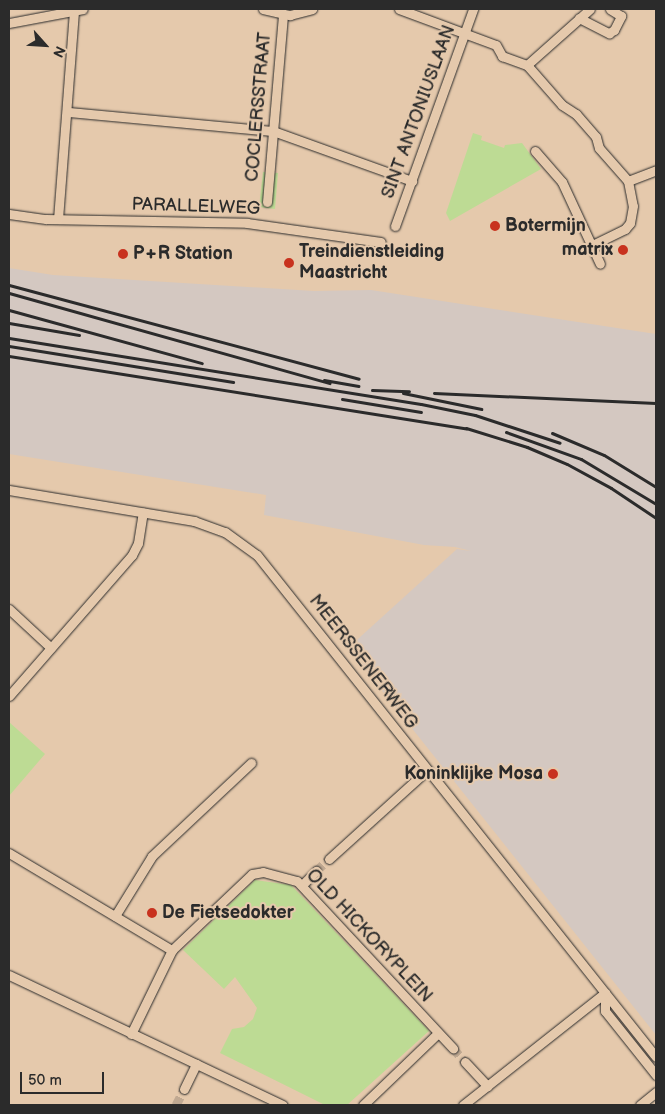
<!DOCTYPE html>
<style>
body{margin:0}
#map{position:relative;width:665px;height:1114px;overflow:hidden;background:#e5c9ac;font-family:"Balsamiq Sans",sans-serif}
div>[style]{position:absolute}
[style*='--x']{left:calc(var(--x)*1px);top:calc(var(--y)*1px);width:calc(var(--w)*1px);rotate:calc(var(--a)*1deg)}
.built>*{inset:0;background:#d4c8c1}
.green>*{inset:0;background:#bddb94}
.street-tunnel>*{height:9px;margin-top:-4.5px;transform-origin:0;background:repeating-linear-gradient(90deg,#c0a992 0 9px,transparent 0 13.5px)}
.roads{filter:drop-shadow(0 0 1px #2b2b2b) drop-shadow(0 0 1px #2b2b2b)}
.street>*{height:9px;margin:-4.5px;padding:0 4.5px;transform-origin:4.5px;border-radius:4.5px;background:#e5c9ac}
.rail>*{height:3px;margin:-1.5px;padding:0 1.5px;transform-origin:1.5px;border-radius:1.5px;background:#2b2b2b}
.dots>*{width:14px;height:14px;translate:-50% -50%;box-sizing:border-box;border:2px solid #e5c9ac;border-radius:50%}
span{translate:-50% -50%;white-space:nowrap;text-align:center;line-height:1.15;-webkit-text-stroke:4px #e5c9ac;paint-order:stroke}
.street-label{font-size:18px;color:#2b2b2b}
.poi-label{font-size:18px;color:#2b2b2b;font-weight:700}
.left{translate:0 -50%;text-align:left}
.right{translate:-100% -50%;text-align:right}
.frame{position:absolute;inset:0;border:10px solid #2b2b2b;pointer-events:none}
.north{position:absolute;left:20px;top:20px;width:50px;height:50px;-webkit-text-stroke:4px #e5c9ac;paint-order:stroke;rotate:116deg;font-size:14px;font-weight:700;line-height:20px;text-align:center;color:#2b2b2b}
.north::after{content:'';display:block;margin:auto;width:18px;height:22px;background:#2b2b2b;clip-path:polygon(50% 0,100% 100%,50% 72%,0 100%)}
.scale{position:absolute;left:20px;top:1072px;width:84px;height:22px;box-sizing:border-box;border:2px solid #2b2b2b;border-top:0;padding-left:6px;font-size:15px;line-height:18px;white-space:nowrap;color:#2b2b2b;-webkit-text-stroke:4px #e5c9ac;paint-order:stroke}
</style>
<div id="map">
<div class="built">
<i style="clip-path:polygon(9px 268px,53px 275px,314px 291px,371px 290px,656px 334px,656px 1035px,348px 648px,457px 549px,471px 551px,455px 547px,424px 545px,264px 515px,266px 495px,9px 454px)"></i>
</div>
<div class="green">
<i style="clip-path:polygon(473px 133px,482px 136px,481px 140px,504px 148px,505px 145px,522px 143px,541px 169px,450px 221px,446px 213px)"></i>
<i style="clip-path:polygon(263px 172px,278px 173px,275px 209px,259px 207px)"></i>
<i style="clip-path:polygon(9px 722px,45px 754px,9px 796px)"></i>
<i style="clip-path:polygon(255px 880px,291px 885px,429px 1031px,347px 1105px,325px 1105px,220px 1053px,232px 1029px,244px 1027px,253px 1019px,257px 1008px,235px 977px,224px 989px,183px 950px)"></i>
</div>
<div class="street-tunnel">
<i style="--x:316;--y:871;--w:18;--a:-43"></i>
<i style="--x:453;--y:1048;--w:18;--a:49"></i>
<i style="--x:176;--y:1105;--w:18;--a:-63"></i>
</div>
<div class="roads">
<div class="street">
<i style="--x:263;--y:9;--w:28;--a:13"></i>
<i style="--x:290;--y:15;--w:23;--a:-15"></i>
<i style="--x:399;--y:9;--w:103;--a:20.4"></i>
<i style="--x:496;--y:45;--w:13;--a:61"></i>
<i style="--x:502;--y:56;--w:27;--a:20"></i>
<i style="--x:527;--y:65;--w:53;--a:48.8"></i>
<i style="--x:562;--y:105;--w:17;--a:33"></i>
<i style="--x:576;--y:114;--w:30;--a:49"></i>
<i style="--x:596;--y:137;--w:11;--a:75"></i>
<i style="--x:599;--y:148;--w:44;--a:48.7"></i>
<i style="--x:628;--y:181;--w:25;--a:79"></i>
<i style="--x:633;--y:206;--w:17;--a:100"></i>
<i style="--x:630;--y:223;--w:8;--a:130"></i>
<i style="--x:625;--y:229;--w:37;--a:154"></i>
<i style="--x:579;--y:18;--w:34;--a:27"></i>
<i style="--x:609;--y:33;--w:6;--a:-31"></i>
<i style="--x:614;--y:30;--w:16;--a:-63"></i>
<i style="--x:621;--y:16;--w:13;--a:-148"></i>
<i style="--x:9;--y:23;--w:75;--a:-10.7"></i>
<i style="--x:527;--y:65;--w:84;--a:-41.6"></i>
<i style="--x:68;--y:112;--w:206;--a:5.3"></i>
<i style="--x:273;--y:131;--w:148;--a:19.8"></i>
<i style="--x:535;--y:151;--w:41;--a:48.9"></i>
<i style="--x:562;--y:182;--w:90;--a:65.1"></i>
<i style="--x:628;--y:181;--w:30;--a:-21"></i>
<i style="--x:267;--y:202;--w:188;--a:-85.1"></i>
<i style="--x:9;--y:214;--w:37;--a:8"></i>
<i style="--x:46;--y:219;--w:201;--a:1.1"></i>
<i style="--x:247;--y:223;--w:135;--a:8.1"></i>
<i style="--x:58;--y:219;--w:211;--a:-85.6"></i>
<i style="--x:395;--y:226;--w:231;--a:-70.2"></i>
<i style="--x:9;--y:490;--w:188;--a:9.5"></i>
<i style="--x:194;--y:521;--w:33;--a:20"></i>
<i style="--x:225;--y:532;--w:39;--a:36"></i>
<i style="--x:257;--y:555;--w:641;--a:51.52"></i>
<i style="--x:9;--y:609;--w:57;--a:42.9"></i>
<i style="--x:9;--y:696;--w:187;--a:-48.9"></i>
<i style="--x:132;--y:555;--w:13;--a:-63"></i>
<i style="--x:138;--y:543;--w:31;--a:-81"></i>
<i style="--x:9;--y:853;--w:190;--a:30.8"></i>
<i style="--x:329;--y:859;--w:132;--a:-42.2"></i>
<i style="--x:302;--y:885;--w:20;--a:-45"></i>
<i style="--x:115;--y:916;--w:70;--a:-58.3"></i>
<i style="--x:152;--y:856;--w:136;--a:-43.2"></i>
<i style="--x:9;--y:975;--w:303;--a:25.4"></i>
<i style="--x:605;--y:993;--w:18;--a:90"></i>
<i style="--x:605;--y:1011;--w:82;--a:51.4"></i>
<i style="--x:131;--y:1034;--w:93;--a:-64"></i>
<i style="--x:172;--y:950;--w:110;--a:-43.5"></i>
<i style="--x:252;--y:874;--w:11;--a:-10"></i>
<i style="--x:263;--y:872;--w:35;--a:15"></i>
<i style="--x:297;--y:881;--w:229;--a:47"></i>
<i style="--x:465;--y:1062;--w:33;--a:47"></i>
<i style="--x:184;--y:1089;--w:28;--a:-64"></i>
<i style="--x:363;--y:1105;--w:104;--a:-43.8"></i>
<i style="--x:463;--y:1105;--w:181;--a:-38.3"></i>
<i style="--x:640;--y:1105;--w:21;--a:-39"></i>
</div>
</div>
<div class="rail">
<i style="--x:9;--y:285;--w:362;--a:15"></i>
<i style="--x:9;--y:293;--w:333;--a:15.7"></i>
<i style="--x:9;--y:310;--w:200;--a:15.4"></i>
<i style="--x:9;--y:323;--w:71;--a:9.7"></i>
<i style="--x:9;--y:338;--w:417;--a:9.1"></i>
<i style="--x:421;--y:404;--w:55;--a:11.5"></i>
<i style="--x:475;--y:415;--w:89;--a:18.2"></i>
<i style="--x:9;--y:346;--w:227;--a:9.1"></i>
<i style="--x:9;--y:356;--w:463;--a:9"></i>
<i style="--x:466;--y:428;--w:64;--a:17.3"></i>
<i style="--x:527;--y:447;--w:43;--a:23"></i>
<i style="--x:567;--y:464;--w:50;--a:28.6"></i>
<i style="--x:611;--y:488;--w:54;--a:33.7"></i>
<i style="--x:324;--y:380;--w:35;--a:10"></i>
<i style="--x:372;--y:390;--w:37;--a:2"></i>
<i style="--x:403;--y:393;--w:80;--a:11.6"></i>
<i style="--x:434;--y:393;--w:222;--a:2.6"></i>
<i style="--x:342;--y:399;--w:80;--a:9.3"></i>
<i style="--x:506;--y:432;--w:80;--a:19.8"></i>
<i style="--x:581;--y:459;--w:87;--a:31"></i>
<i style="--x:552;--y:433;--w:56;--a:22.9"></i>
<i style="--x:604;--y:455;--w:61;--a:31.6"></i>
</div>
<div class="dots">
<i style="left:495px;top:226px;background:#c8321e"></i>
<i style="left:623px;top:250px;background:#c8321e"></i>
<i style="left:123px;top:254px;background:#c8321e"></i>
<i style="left:289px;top:263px;background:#c8321e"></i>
<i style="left:553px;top:774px;background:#c8321e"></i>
<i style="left:152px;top:913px;background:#c8321e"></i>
</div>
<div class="street-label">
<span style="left:259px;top:107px;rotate:-85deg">COCLERSSTRAAT</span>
<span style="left:419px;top:112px;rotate:-70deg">SINT ANTONIUSLAAN</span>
<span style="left:196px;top:207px;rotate:2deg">PARALLELWEG</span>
<span style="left:363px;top:662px;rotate:52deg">MEERSSENERWEG</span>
<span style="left:369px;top:936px;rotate:47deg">OLD HICKORYPLEIN</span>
</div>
<div class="poi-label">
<span class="left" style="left:505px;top:226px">Botermijn</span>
<span class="right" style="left:613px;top:250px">matrix</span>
<span class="left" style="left:299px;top:263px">Treindienstleiding<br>Maastricht</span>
<span class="left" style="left:133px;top:254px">P+R Station</span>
<span class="right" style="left:543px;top:774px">Koninklijke Mosa</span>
<span class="left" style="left:162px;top:913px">De Fietsedokter</span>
</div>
<div class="frame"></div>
<div class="north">N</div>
<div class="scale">50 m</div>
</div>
